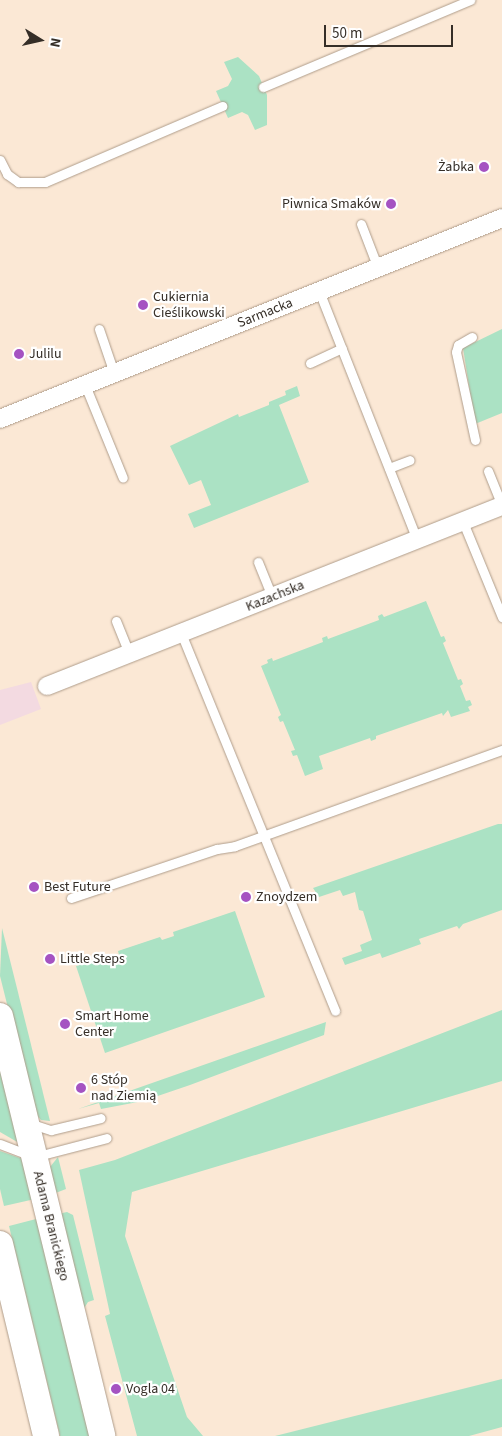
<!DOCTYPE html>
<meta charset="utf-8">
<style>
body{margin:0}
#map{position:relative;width:502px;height:1436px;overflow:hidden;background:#fbe8d5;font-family:"Source Sans 3",sans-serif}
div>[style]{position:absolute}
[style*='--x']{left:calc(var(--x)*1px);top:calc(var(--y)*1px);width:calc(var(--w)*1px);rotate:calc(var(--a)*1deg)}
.industrial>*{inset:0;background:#f3dae1}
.green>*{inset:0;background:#abe2c4}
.roads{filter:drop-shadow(0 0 1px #af9d8b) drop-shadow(0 0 1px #af9d8b)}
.service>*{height:9px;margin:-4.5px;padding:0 4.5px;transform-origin:4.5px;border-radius:4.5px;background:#fff}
.minor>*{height:18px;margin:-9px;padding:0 9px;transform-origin:9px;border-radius:9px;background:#fff}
.secondary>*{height:26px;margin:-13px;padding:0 13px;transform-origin:13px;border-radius:13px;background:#fff}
.dots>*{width:14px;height:14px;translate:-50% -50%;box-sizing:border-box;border:2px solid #fff;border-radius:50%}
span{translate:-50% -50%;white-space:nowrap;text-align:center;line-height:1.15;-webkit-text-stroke:4.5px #fff;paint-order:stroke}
.poi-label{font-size:14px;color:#352e27}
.right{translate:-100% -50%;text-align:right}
.left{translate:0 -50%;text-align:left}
.street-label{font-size:14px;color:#352e27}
.north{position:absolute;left:15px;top:15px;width:50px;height:50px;-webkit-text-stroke:4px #fff;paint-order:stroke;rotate:100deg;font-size:14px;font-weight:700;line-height:20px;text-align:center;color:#352e27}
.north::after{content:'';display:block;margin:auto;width:18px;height:22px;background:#352e27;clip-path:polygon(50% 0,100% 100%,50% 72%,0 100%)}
.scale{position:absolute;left:324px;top:25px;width:129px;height:22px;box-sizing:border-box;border:2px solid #352e27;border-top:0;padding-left:6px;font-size:15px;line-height:18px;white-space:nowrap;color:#352e27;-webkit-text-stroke:4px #fff;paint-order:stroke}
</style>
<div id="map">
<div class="industrial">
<i style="clip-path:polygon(31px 682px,41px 709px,0 725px,0 690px)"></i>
</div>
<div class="green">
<i style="clip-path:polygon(238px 57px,259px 76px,267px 95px,267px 125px,255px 130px,248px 115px,242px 112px,228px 118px,216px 91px,228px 86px,232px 79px,224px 62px)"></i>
<i style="clip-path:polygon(502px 329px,502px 413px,475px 424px,463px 348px)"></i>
<i style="clip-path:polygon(297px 386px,300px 396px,279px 405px,309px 482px,194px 528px,188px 514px,211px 505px,201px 480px,189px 485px,170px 446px,238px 414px,239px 417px,269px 405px,269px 402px,286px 395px,285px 391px)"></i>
<i style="clip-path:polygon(426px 601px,441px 637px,444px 636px,446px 641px,443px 643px,458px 680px,461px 679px,463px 684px,460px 686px,466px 701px,470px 700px,472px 705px,468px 707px,470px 711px,451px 717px,448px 710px,443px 716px,442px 713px,376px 736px,376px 739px,371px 741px,370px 738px,319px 756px,323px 769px,305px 776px,297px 755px,293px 756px,291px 751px,295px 750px,283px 721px,280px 722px,278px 717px,281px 715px,261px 666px,268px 663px,267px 660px,272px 658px,273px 661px,323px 642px,322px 638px,327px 636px,328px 639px,379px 620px,378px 616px,382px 614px,384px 617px)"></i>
<i style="clip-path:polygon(498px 824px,502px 824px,502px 910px,463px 924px,459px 929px,457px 926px,419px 939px,421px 944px,382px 958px,380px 953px,345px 965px,342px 958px,362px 951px,360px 945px,372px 940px,363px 911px,359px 910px,355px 892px,343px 896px,340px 890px,319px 897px,313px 888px)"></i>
<i style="clip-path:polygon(235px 911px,265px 997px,105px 1053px,76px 966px,119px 955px,118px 951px,160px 937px,162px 940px,174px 936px,173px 932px)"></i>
<i style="clip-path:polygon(2px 928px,50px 1121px,41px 1120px,34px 1112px,0 976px)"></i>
<i style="clip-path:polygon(502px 1010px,502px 1081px,132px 1192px,125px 1236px,187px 1417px,203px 1436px,137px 1436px,105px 1316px,110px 1314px,79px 1170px,115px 1160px)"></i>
<i style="clip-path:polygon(326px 1022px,324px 1035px,190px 1085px,143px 1101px,101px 1109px,99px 1103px,78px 1109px)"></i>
<i style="clip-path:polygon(0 1053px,19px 1143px,0 1132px)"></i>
<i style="clip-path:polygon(0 1151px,26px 1160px,35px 1199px,4px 1206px,0 1189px)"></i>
<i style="clip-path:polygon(58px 1157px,66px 1189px,53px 1194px,50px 1167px)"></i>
<i style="clip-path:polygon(67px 1212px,73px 1215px,94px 1300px,88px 1302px,83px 1310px,58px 1214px)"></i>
<i style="clip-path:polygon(40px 1218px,93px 1436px,60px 1436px,9px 1226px)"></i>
<i style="clip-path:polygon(502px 1379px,502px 1427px,469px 1436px,275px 1436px)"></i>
</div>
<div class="roads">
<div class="service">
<i style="--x:263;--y:87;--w:225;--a:-22.8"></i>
<i style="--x:0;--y:160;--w:16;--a:63"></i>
<i style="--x:7;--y:174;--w:14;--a:36"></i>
<i style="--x:18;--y:182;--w:27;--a:0"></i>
<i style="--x:45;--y:182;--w:193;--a:-23.2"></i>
<i style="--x:361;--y:224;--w:47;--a:68.9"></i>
<i style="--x:319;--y:291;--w:268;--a:68.5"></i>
<i style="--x:99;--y:329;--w:46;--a:71.2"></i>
<i style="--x:472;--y:337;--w:16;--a:150"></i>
<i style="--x:458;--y:345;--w:7;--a:106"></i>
<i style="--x:456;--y:352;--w:90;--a:77.8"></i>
<i style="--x:310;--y:363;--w:35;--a:-25"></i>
<i style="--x:85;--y:385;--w:100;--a:67.8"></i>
<i style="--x:389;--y:468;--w:22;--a:-21"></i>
<i style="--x:488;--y:471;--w:38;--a:68"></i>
<i style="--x:463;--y:522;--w:103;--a:67.7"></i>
<i style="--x:258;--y:562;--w:38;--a:68"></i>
<i style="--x:116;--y:621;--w:35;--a:68"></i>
<i style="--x:181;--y:633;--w:408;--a:67.8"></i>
<i style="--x:71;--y:898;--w:154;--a:-18.6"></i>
<i style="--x:217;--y:849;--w:18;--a:-9"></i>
<i style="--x:235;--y:846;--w:284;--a:-19.8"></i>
<i style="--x:32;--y:1124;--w:20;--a:18"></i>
<i style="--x:51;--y:1130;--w:51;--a:-13.5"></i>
<i style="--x:0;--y:1144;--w:36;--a:21"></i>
<i style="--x:34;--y:1157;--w:75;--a:-14.6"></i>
</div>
<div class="minor">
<i style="--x:0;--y:419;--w:541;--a:-21.82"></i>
<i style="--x:47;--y:686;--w:489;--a:-21.6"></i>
</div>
<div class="secondary">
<i style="--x:0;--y:1016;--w:432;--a:76.3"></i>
<i style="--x:0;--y:1244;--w:197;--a:76.5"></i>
</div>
</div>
<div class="dots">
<i style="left:484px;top:167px;background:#a553c2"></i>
<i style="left:391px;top:204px;background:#a553c2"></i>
<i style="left:143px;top:305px;background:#a553c2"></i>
<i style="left:19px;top:354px;background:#a553c2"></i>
<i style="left:34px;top:887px;background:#a553c2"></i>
<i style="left:246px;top:897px;background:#a553c2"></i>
<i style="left:50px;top:959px;background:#a553c2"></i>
<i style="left:65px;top:1024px;background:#a553c2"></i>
<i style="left:81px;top:1088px;background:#a553c2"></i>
<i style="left:116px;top:1389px;background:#a553c2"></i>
</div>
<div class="poi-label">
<span class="right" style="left:474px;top:167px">Żabka</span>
<span class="right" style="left:381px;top:204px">Piwnica Smaków</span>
<span class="left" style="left:153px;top:305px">Cukiernia<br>Cieślikowski</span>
<span class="left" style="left:29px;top:354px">Julilu</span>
<span class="left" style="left:44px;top:887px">Best Future</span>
<span class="left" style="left:256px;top:897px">Znoydzem</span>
<span class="left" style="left:60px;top:959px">Little Steps</span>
<span class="left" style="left:75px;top:1024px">Smart Home<br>Center</span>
<span class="left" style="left:91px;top:1088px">6 Stóp<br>nad Ziemią</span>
<span class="left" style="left:126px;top:1389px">Vogla 04</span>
</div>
<div class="street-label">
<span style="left:265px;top:313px;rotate:-22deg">Sarmacka</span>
<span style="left:275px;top:596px;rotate:-22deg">Kazachska</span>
<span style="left:51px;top:1226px;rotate:76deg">Adama Branickiego</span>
</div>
<div class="north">N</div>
<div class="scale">50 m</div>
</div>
